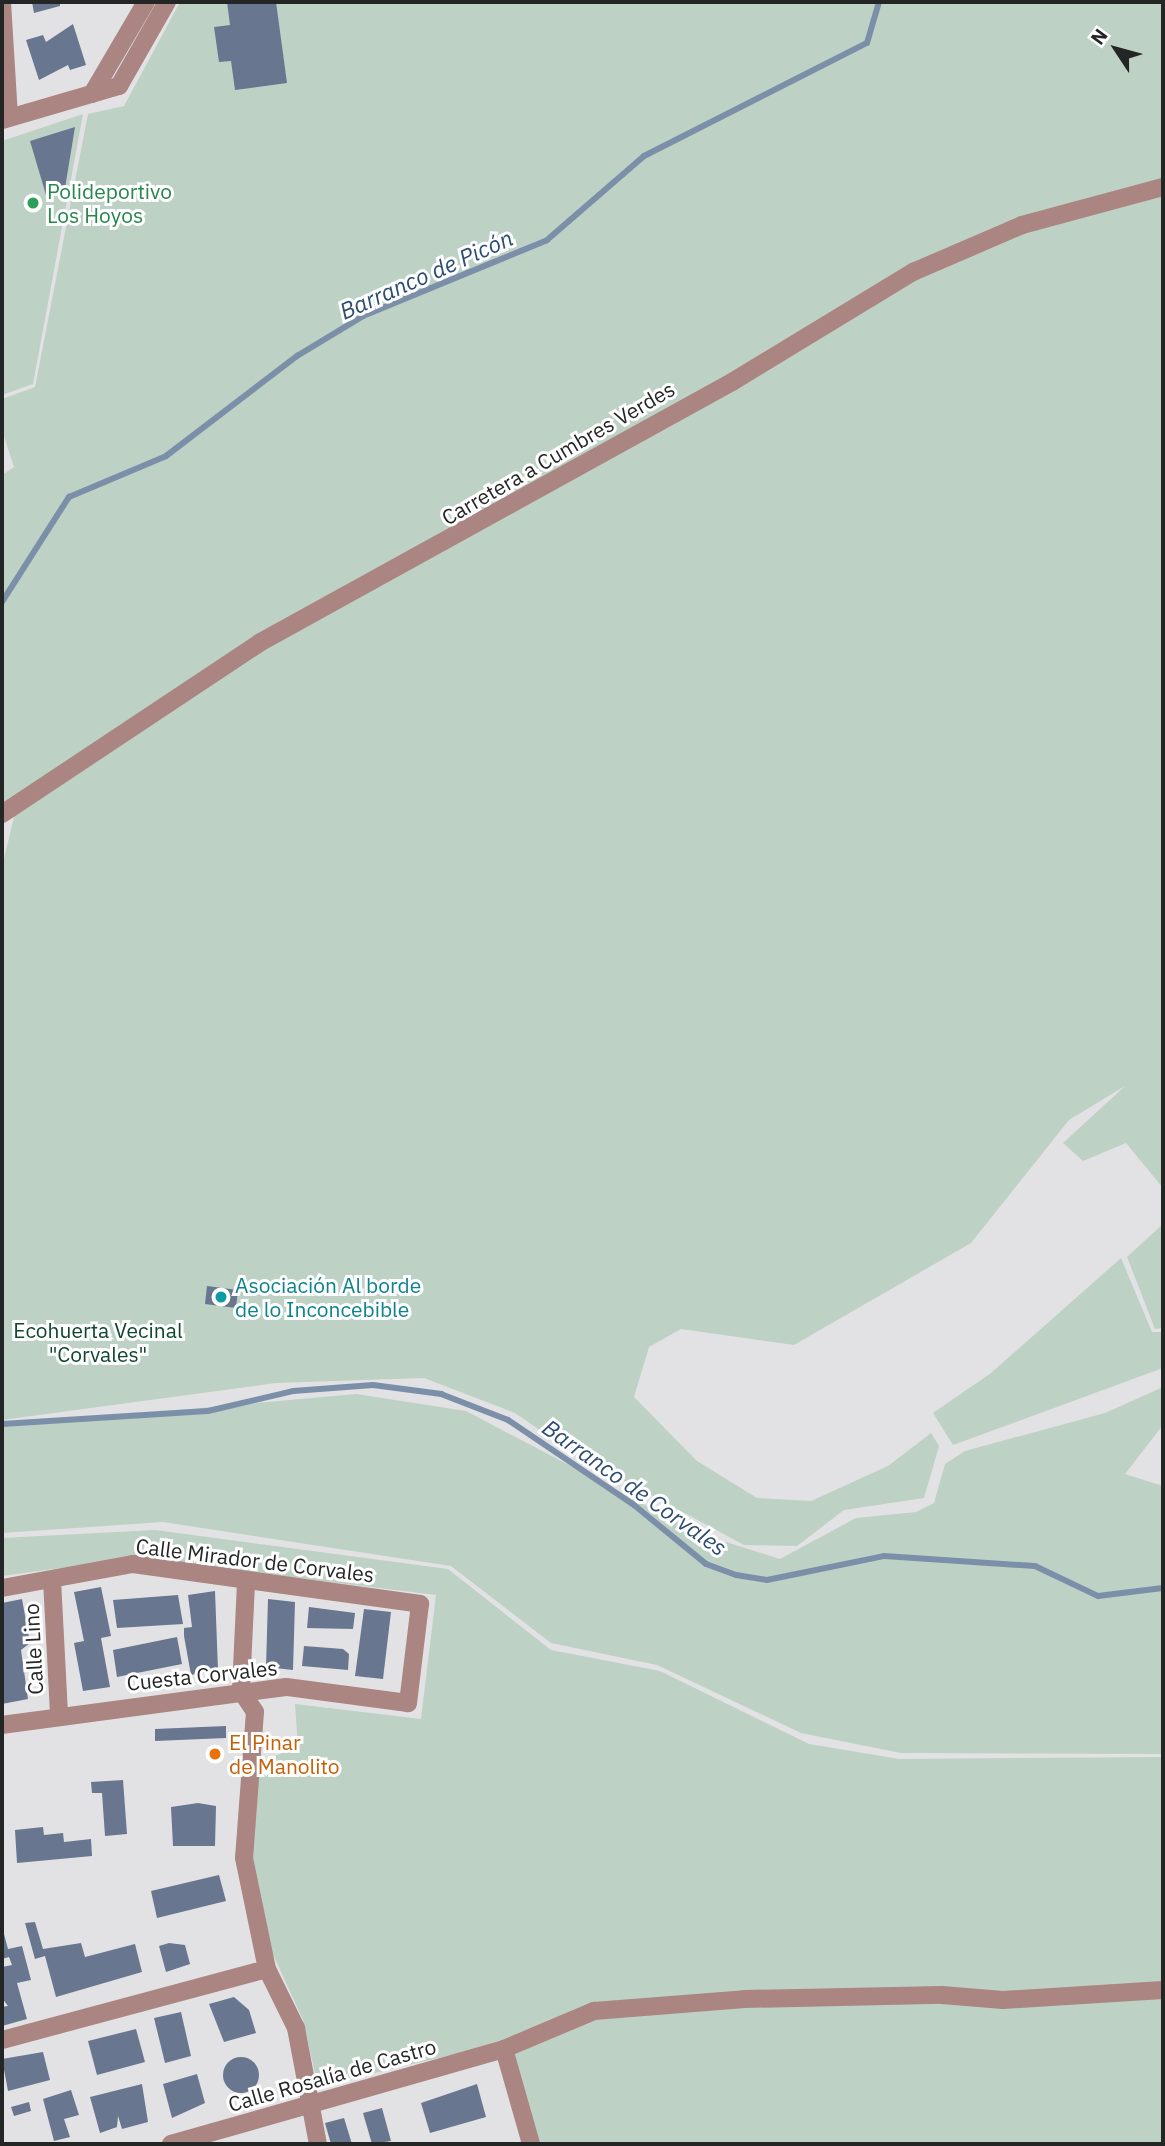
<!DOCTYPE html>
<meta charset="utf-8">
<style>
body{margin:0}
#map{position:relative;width:1165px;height:2146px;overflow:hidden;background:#e2e2e4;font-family:"IBM Plex Sans",sans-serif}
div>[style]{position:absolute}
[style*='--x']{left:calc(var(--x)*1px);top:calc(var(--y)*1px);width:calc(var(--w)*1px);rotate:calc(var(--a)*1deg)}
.green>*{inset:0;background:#bed1c5}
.stream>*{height:6px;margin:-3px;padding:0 3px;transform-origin:3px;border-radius:3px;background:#7b90a8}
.building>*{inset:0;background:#687690}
.round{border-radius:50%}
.minor>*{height:18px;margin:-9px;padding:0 9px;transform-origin:9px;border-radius:9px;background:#aa8581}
.dots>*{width:19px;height:19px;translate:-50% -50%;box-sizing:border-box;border:4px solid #fff;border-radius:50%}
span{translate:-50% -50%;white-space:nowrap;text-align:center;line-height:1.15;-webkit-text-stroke:6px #fff;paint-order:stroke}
.leisure-label{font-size:21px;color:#27864d}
.left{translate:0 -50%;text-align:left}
.street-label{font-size:21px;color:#242525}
.culture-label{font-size:21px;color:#0d838f}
.park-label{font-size:21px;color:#0f472d}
.food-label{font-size:21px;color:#c56008}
.water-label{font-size:23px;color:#2c4c71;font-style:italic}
.frame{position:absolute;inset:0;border:4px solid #242525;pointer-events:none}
.north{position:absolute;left:1081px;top:14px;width:70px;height:70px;-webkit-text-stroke:5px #fff;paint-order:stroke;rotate:306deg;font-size:19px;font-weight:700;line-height:28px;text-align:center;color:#242525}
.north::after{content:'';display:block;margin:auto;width:24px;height:32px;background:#242525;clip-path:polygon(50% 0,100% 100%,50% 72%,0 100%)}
</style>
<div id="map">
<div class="green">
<i style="clip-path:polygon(180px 2px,1163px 2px,1163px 1188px,1126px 1143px,1083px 1161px,1063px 1143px,1125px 1086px,1069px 1120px,971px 1243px,794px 1345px,681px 1329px,649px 1347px,634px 1397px,697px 1461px,757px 1498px,811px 1501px,888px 1466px,931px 1433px,939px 1446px,924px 1498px,844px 1510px,797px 1546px,744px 1545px,573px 1453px,515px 1413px,424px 1378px,276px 1383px,2px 1420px,2px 867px,15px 813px,2px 818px,2px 475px,14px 467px,2px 430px,2px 399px,35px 387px,88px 114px,124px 106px)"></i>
<i style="clip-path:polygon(83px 114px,33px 384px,2px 395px,2px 141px)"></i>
<i style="clip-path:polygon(1163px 1224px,1163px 1328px,1155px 1329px,1127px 1257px)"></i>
<i style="clip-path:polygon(1121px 1258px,1152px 1332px,1163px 1332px,1163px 1368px,953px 1445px,933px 1413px,991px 1373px)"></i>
<i style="clip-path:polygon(1163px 1387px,1163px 1425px,1125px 1474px,1163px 1486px,1163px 1754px,901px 1753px,801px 1733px,657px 1665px,551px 1643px,451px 1566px,163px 1522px,2px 1533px,2px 1426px,356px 1394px,466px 1411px,698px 1533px,780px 1559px,856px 1518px,916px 1512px,934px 1503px,945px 1464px,965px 1451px,1105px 1413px)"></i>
<i style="clip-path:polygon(155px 1530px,448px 1569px,551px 1650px,660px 1671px,809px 1744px,899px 1759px,1163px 1757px,1163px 2144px,527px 2144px,503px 2043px,318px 2086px,303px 2020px,271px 1950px,250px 1854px,257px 1764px,298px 1746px,295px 1704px,421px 1719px,436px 1595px,135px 1558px,2px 1576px,2px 1538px)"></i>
</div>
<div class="stream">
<i style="--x:2;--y:602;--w:125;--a:-57.5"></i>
<i style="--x:69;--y:497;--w:105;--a:-22.9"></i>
<i style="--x:166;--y:456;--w:165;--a:-37.4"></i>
<i style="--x:297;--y:356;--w:77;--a:-31.2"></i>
<i style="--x:363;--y:316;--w:199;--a:-22.4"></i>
<i style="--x:547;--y:240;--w:128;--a:-40.9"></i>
<i style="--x:644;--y:156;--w:250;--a:-26.9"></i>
<i style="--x:867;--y:43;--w:43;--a:-73.7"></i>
<i style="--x:2;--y:1424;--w:206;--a:-3.6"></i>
<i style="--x:208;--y:1411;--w:87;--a:-13.2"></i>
<i style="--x:293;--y:1391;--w:80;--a:-4.3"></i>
<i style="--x:373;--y:1385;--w:69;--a:7.5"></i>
<i style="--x:441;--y:1394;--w:72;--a:21.2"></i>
<i style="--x:508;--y:1420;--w:152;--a:34"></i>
<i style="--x:634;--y:1505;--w:93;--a:39.3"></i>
<i style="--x:706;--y:1564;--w:32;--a:20"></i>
<i style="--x:736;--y:1575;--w:31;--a:9"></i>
<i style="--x:767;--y:1580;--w:119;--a:-11.6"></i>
<i style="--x:884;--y:1556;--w:151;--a:3.8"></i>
<i style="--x:1035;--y:1566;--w:70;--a:25.5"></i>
<i style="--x:1098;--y:1596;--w:65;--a:-7"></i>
</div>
<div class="building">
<i style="clip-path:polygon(32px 2px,60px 2px,60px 6px,34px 13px)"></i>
<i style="clip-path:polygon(227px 2px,276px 2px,287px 83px,235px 90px,231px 61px,219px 62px,214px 27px,230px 25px)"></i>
<i style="clip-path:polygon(73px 24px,86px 65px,70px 70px,68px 65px,39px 80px,26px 40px,43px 35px,46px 42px)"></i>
<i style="clip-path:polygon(75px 127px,65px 188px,46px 195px,30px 141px)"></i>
<i style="clip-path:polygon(207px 1286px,238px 1290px,236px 1308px,205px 1304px)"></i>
<i style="clip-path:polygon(101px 1587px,111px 1636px,101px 1638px,110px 1687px,83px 1691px,74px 1643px,84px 1641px,74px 1592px)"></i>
<i style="clip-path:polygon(215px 1591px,218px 1670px,191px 1675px,184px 1636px,184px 1628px,192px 1627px,188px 1595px)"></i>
<i style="clip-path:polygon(178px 1595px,183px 1624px,117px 1628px,113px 1600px)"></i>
<i style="clip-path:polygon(22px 1599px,30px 1643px,21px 1650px,28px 1699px,2px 1704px,2px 1603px)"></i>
<i style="clip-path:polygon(268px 1599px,295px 1602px,293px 1670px,266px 1667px)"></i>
<i style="clip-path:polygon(309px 1607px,355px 1613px,353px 1629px,307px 1628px)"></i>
<i style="clip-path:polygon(364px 1609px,391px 1612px,383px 1679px,355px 1676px)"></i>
<i style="clip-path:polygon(177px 1637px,182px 1664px,117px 1677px,113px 1650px)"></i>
<i style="clip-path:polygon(304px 1646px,343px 1649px,349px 1654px,348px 1670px,302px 1666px)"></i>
<i style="clip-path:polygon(226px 1726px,226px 1738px,155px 1741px,155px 1729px)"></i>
<i style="clip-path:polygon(123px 1780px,127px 1834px,105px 1836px,102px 1793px,92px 1793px,91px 1782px)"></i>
<i style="clip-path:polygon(198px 1803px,216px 1806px,215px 1846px,173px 1846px,171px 1807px)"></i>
<i style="clip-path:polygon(43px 1827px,44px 1835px,63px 1833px,64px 1842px,91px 1839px,92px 1856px,17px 1863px,15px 1830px)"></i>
<i style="clip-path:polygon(219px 1875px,226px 1901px,157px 1918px,151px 1891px)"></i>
<i style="clip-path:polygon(35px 1922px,43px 1949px,81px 1943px,85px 1957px,135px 1944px,142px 1972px,56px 1997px,45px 1956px,35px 1959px,25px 1923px)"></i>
<i style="clip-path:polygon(4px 1934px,8px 1949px,22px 1946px,31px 1980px,17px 1983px,27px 2019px,2px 2026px,2px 2007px,8px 2006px,2px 1998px,2px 1967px,12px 1965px,9px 1957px,2px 1959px)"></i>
<i style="clip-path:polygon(169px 1943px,185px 1945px,190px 1964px,166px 1972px,159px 1946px)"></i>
<i style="clip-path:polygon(234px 1997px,249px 2010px,256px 2033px,224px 2042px,209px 2004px)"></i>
<i style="clip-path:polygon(181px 2012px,191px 2056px,165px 2063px,154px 2018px)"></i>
<i style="clip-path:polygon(136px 2029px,145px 2062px,97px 2075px,88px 2041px)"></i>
<i style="clip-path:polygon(43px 2052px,50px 2080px,8px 2091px,2px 2059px)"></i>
<i class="round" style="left:223px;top:2057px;width:36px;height:36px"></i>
<i style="clip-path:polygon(197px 2074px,205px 2103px,172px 2118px,163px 2084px)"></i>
<i style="clip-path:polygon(142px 2084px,148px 2122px,122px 2129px,118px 2116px,117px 2127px,100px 2133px,90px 2097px)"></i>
<i style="clip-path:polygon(477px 2084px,486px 2117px,430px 2133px,421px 2103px)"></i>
<i style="clip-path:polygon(71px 2090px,79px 2115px,64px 2119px,70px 2137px,54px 2141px,43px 2099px)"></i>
<i style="clip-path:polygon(29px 2102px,31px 2111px,14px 2116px,11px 2107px)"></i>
<i style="clip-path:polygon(382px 2108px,391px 2141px,372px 2144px,363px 2113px)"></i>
<i style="clip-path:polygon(344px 2118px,352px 2144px,331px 2144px,325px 2123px)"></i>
</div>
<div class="minor">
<i style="--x:2;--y:2;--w:116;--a:86.5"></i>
<i style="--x:92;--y:94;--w:107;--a:-59.6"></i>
<i style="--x:2;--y:120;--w:122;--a:-16.2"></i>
<i style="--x:119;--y:86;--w:97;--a:-60.3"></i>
<i style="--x:2;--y:814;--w:309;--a:-33.6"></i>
<i style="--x:259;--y:643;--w:540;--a:-28.89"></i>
<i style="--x:732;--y:382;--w:212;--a:-31.3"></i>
<i style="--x:913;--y:272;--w:119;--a:-23.3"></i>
<i style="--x:1022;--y:225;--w:146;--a:-15.1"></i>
<i style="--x:52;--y:1580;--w:135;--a:87"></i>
<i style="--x:246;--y:1583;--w:108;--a:92.7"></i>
<i style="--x:241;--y:1691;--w:25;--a:56"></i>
<i style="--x:255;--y:1712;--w:146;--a:94.3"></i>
<i style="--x:244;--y:1858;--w:113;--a:78.3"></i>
<i style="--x:267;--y:1969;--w:66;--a:63.8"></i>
<i style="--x:296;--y:2028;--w:118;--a:79.3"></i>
<i style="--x:2;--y:1588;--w:133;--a:-10.4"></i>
<i style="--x:133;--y:1564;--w:290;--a:7.9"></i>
<i style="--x:420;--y:1604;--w:100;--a:96.9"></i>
<i style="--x:408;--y:1703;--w:123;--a:-172.5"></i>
<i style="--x:286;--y:1687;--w:287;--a:172.4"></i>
<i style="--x:2;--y:2040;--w:274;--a:-15"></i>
<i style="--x:504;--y:2049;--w:99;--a:74.1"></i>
<i style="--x:171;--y:2144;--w:346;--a:-15.9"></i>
<i style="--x:504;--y:2049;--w:98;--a:-22.9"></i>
<i style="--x:594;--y:2011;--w:151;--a:-4.5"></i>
<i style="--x:745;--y:1999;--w:197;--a:-1.2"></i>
<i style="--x:942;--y:1995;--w:61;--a:4.7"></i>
<i style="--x:1003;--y:2000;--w:160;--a:-3.6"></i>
</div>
<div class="dots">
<i style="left:33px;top:203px;background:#2e9e5b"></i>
<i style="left:221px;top:1297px;background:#0f9aa8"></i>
<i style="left:215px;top:1754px;background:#e8710a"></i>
</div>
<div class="leisure-label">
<span class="left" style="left:47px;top:203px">Polideportivo<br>Los Hoyos</span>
</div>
<div class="street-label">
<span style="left:558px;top:453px;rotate:-30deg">Carretera a Cumbres Verdes</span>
<span style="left:255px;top:1560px;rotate:7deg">Calle Mirador de Corvales</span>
<span style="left:33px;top:1649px;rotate:-93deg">Calle Lino</span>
<span style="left:202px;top:1675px;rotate:-6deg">Cuesta Corvales</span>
<span style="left:332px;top:2075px;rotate:-16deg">Calle Rosalía de Castro</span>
</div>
<div class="culture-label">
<span class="left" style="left:235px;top:1297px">Asociación Al borde<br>de lo Inconcebible</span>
</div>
<div class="park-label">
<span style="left:98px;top:1342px">Ecohuerta Vecinal<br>"Corvales"</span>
</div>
<div class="food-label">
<span class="left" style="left:229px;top:1754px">El Pinar<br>de Manolito</span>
</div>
<div class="water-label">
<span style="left:426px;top:274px;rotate:-24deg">Barranco de Picón</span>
<span style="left:635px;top:1487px;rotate:35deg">Barranco de Corvales</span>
</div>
<div class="frame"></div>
<div class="north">N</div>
</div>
